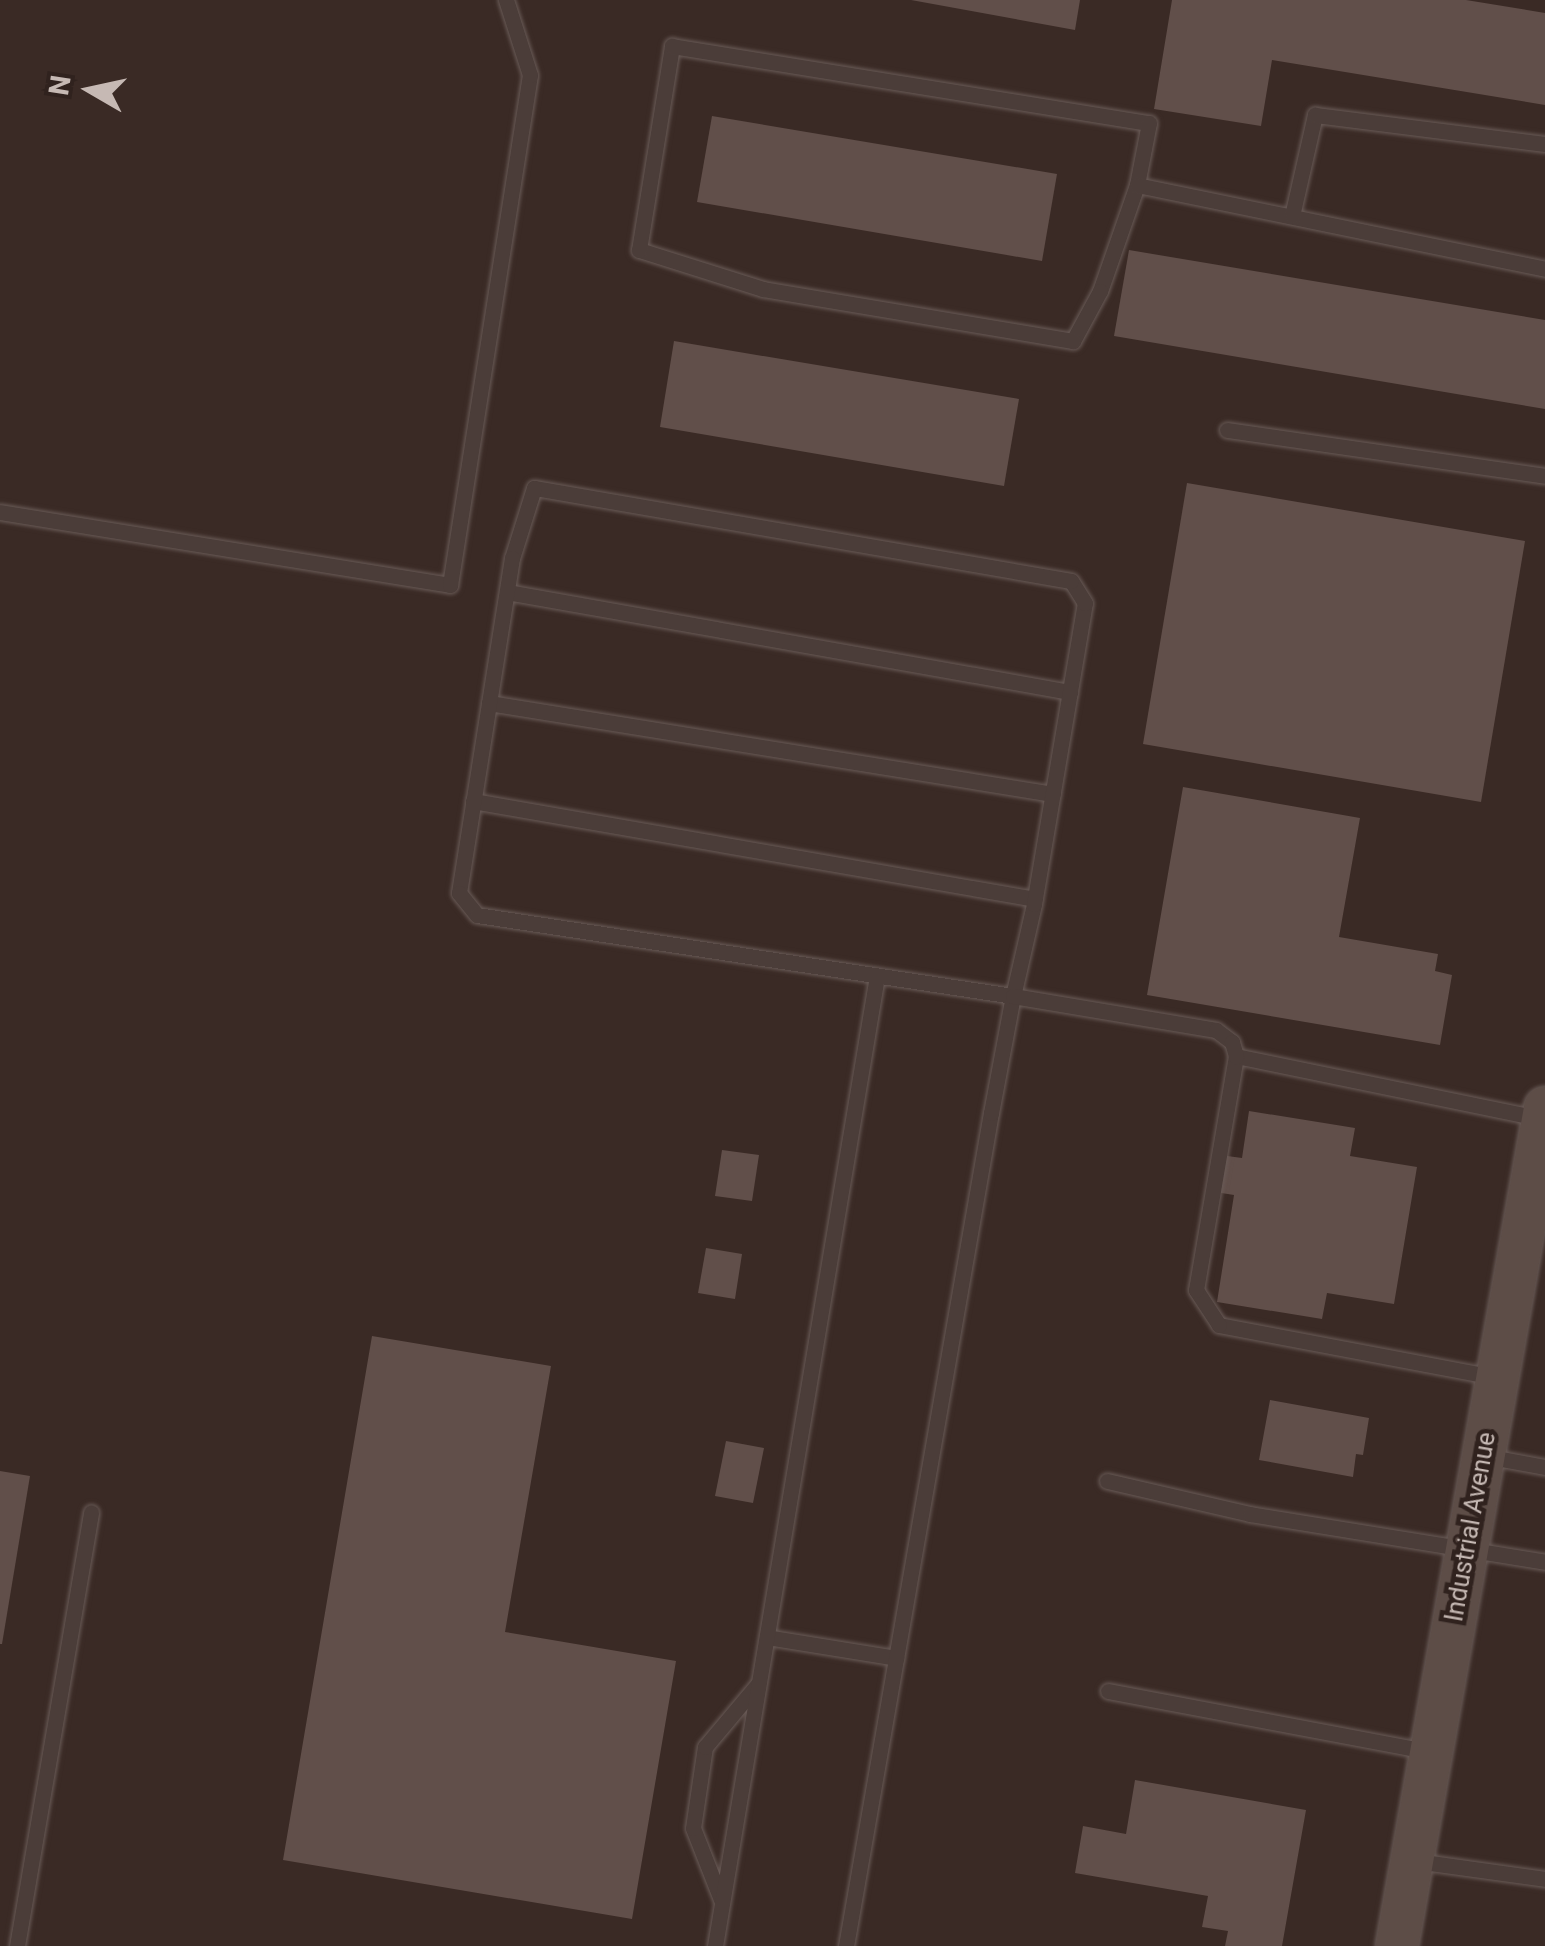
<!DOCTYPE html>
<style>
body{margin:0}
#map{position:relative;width:1545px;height:1946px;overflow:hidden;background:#3a2a25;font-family:Roboto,sans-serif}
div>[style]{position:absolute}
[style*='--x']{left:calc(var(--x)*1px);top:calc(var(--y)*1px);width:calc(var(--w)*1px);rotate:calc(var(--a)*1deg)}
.building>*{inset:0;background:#614f4a}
.roads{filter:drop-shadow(0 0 2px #695b57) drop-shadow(0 0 2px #695b57)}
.lane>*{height:15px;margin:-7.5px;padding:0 7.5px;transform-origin:7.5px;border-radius:7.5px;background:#4b3d39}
.secondary>*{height:42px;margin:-21px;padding:0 21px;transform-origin:21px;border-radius:21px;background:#5d4d47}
span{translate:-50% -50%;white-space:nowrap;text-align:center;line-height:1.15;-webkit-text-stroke:9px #30221e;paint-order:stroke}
.street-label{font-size:25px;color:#c6b9b4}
.north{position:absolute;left:40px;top:40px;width:100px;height:100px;-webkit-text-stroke:8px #30221e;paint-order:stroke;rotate:279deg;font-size:28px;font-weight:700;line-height:40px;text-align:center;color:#c6b9b4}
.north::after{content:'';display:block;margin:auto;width:35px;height:45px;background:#c6b9b4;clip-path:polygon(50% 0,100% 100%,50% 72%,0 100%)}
</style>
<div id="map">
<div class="building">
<i style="clip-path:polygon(911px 0,1080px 0,1075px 30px)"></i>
<i style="clip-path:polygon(1172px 0,1466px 0,1545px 13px,1545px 105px,1272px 60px,1261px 126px,1154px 109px)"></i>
<i style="clip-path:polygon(712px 116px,1057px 174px,1042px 261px,697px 202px)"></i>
<i style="clip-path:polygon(1129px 250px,1545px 320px,1545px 409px,1114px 336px)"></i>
<i style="clip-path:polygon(674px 341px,1019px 399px,1004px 486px,660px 427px)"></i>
<i style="clip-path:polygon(1187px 483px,1525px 541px,1481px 802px,1143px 744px)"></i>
<i style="clip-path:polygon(1183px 787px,1360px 818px,1339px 937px,1438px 954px,1435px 971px,1452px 975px,1440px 1045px,1147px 995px)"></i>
<i style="clip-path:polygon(1249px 1111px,1355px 1128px,1350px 1156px,1417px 1167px,1394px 1304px,1327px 1293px,1322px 1319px,1217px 1302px,1234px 1195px,1215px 1192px,1220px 1155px,1242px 1158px)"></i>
<i style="clip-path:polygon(722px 1150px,759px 1155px,752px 1201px,715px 1196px)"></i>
<i style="clip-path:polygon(706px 1248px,742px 1254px,735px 1299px,698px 1293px)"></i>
<i style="clip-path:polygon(372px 1336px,551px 1366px,505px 1632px,676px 1661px,632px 1919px,283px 1860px)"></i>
<i style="clip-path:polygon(1270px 1400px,1369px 1418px,1363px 1455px,1356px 1454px,1353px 1477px,1259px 1460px)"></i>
<i style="clip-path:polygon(726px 1441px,764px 1448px,753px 1503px,715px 1496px)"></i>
<i style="clip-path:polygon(0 1471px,30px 1476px,2px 1644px,0 1644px)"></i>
<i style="clip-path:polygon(1135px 1780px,1306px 1810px,1282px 1946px,1225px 1946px,1228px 1931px,1202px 1927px,1208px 1896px,1075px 1873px,1083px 1826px,1126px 1834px)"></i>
</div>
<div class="roads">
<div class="lane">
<i style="--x:1137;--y:185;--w:112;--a:109.2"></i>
<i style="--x:1100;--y:291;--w:57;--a:118.4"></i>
<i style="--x:1073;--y:341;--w:314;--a:-170.5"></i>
<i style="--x:763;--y:289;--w:130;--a:-162.5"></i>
<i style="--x:639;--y:250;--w:207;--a:-80.8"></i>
<i style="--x:672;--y:46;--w:483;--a:9.2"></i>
<i style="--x:1149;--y:123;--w:63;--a:101"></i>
<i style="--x:1137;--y:185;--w:417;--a:11.6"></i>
<i style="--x:1292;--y:216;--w:104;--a:-77.2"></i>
<i style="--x:1315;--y:115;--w:232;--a:7.2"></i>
<i style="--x:1227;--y:430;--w:321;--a:8.2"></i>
<i style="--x:0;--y:512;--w:456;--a:9.2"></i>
<i style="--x:450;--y:585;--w:516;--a:-81.09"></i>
<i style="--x:530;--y:75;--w:79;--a:-107.7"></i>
<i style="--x:507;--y:592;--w:572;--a:10.07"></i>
<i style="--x:489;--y:703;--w:571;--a:9.17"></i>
<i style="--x:473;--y:801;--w:570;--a:9.89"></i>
<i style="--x:1494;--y:1377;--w:280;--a:-169.3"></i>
<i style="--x:1219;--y:1325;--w:42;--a:-123.3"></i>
<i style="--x:1196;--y:1290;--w:237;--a:-80.3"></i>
<i style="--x:1236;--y:1056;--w:309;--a:11.6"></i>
<i style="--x:1485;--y:1456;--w:61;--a:10.4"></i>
<i style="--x:1107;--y:1481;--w:147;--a:13"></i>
<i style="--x:1250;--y:1514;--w:299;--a:9.2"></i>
<i style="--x:767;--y:1637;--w:131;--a:9.2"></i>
<i style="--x:1108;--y:1691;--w:325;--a:10.7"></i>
<i style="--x:1416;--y:1861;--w:130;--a:7.9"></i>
<i style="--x:722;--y:1902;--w:79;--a:-111.4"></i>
<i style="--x:693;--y:1828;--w:82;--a:-81.6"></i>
<i style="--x:705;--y:1747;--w:81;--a:-50"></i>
<i style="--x:17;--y:1946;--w:440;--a:-80.3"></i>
<i style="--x:715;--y:1946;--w:983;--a:-80.52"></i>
<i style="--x:846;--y:1946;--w:846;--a:-80.13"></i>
<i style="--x:991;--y:1113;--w:119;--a:-79.4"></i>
<i style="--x:1013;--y:996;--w:94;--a:-77.1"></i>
<i style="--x:1034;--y:904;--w:305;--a:-80.4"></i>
<i style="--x:1085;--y:603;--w:26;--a:-122"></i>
<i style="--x:1071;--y:581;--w:545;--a:-170.17"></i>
<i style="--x:534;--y:488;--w:73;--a:107.4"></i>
<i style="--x:512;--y:558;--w:339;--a:99"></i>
<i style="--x:459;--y:893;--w:28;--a:51"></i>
<i style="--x:477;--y:915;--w:542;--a:8.59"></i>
<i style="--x:1013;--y:996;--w:206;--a:9.5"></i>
<i style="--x:1216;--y:1030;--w:20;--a:37"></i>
<i style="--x:1232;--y:1042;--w:15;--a:74"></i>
</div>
<div class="secondary">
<i style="--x:1397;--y:1946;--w:851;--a:-79.98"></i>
</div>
</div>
<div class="street-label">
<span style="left:1471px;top:1527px;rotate:-80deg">Industrial Avenue</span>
</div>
<div class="north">N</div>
</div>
